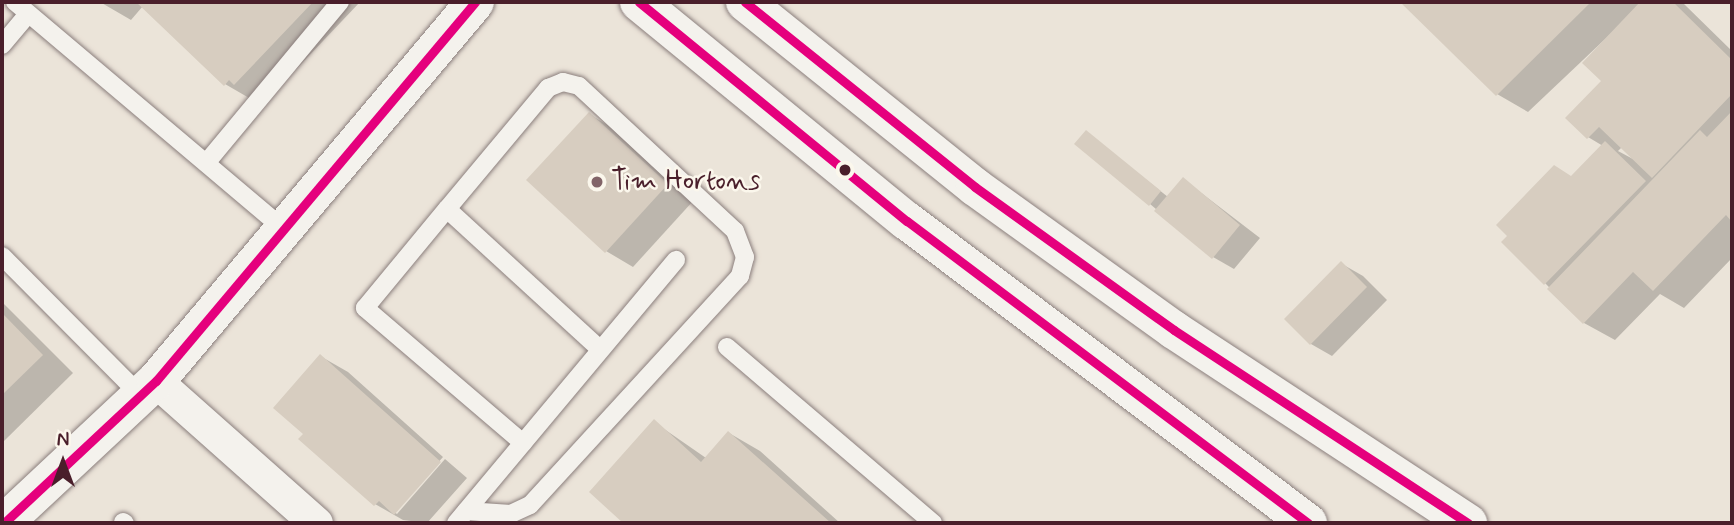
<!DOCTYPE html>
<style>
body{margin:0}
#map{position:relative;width:1734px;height:525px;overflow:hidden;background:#ebe4d9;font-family:Mynerve,sans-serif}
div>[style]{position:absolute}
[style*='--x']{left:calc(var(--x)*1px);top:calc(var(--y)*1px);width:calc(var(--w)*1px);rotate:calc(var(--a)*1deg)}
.shadow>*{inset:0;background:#0003}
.building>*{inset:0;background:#d7cdc0}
.roads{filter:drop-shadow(0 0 2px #8b7f7d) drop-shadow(0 0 2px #8b7f7d)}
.lane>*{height:18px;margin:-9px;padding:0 9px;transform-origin:9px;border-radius:9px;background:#f4f2ed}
.street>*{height:33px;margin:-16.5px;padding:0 16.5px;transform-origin:16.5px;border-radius:16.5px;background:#f4f2ed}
.secondary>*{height:38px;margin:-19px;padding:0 19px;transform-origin:19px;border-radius:19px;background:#f4f2ed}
.bus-1>*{height:9px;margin:-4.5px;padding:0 4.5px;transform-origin:4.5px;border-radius:4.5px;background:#e5007d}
.dots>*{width:19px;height:19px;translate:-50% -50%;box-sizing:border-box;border:4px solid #fbf7ec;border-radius:50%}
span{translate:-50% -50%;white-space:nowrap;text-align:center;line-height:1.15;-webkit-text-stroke:5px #fbf7ec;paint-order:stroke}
.poi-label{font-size:28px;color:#4a1f2b}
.left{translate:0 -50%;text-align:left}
.frame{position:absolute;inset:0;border:4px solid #4a1f2b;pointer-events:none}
.north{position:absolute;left:28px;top:427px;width:70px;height:70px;-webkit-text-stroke:5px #fbf7ec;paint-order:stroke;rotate:0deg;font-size:19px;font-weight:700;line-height:28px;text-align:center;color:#4a1f2b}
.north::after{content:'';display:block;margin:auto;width:24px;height:32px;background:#4a1f2b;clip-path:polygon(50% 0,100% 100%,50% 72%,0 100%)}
</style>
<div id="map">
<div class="shadow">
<i style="clip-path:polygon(100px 2px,360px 2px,266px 101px,256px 102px,225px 84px,143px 6px,131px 20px)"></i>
<i style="clip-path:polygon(evenodd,1402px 2px,1683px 3px,1732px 51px,1732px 258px,1684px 308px,1660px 294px,1615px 340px,1584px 323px,1545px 283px,1510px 236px,1603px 146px,1588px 137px,1620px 25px,1528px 112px,1497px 94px,1402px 2px,1622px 147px,1633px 159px,1618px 151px,1622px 147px)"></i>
<i style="clip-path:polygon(589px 114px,616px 130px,694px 200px,633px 267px,606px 251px)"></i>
<i style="clip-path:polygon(1086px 132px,1168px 197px,1183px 179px,1260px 238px,1234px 269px,1213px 257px,1150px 204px)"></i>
<i style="clip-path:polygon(1342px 264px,1363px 276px,1387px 300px,1332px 356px,1311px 344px,1286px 319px)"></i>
<i style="clip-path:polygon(2px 302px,73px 373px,2px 443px)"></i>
<i style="clip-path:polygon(320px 356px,348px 372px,443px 457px,394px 512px,397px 514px,445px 459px,467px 478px,427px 523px,403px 520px,375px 504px,305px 434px)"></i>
<i style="clip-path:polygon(654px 422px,706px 458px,729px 433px,760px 451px,840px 523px,626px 523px,591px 491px)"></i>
</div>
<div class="building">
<i style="clip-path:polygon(136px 2px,313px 2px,234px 85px,229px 80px,224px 86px)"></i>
<i style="clip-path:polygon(1400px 2px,1591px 2px,1496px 96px)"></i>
<i style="clip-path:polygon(1640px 2px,1673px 2px,1732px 60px,1732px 94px,1652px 178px,1599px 127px,1587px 139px,1565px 118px,1601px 81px,1582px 63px)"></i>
<i style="clip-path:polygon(1732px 111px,1732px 222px,1726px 215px,1653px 291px,1633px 272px,1583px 324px,1547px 289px,1700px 130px,1707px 137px)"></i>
<i style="clip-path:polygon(589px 112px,668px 184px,605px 253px,526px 180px)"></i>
<i style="clip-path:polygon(1086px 130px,1161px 191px,1149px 206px,1074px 144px)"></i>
<i style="clip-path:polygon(1605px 141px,1646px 181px,1544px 285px,1501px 242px,1507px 236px,1496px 225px,1554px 165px,1571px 176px)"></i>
<i style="clip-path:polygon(1183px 177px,1240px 225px,1212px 259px,1154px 211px)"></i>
<i style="clip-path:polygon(1341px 261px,1367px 287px,1310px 345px,1284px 319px)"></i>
<i style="clip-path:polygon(2px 313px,43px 355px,2px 395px)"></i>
<i style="clip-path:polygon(320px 354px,441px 462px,394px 515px,379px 501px,374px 506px,298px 439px,303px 434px,273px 408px)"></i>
<i style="clip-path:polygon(654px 419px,701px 462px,728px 431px,831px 523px,623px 523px,589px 492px)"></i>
</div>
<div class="roads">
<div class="lane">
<i style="--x:15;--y:2;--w:352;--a:40.2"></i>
<i style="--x:2;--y:45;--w:40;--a:-50"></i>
<i style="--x:207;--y:162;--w:208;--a:-50.3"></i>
<i style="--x:447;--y:209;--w:158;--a:-50.1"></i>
<i style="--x:548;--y:88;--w:16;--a:-22"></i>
<i style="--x:563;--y:82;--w:16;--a:14"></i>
<i style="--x:579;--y:86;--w:213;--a:42.9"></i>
<i style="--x:735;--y:231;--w:28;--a:69"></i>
<i style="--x:745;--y:257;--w:20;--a:105"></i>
<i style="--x:740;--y:276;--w:311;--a:132.5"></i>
<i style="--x:530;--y:505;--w:21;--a:155"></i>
<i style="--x:511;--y:514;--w:45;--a:-176.2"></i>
<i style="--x:2;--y:256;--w:197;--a:45.2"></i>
<i style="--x:727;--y:347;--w:271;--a:40.5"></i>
<i style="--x:523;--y:443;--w:208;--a:-139.5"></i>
<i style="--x:365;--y:308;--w:129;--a:-50.4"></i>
<i style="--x:447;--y:209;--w:207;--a:42.5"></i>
<i style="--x:123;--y:522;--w:2;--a:27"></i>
<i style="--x:456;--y:523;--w:343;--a:-50.1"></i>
</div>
<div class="street">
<i style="--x:156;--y:381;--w:214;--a:41.6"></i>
</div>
<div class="secondary">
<i style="--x:639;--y:2;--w:346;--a:39.3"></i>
<i style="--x:907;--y:221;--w:502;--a:36.98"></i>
<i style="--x:745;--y:2;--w:295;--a:38.8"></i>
<i style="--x:975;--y:187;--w:245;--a:35.7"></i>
<i style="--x:1174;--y:330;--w:352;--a:33.3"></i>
<i style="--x:4;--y:523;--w:208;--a:-43.1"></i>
<i style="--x:156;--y:381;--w:495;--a:-49.9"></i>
</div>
</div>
<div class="bus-1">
<i style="--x:639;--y:2;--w:346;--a:39.3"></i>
<i style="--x:907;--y:221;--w:502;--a:36.98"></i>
<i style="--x:745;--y:2;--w:295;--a:38.8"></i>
<i style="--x:975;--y:187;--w:245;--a:35.7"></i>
<i style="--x:1174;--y:330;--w:352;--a:33.3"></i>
<i style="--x:4;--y:523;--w:208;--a:-43.1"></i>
<i style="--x:156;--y:381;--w:495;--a:-49.9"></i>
</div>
<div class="dots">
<i style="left:845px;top:170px;background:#4a1f2b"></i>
<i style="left:597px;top:182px;background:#826468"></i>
</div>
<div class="poi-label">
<span class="left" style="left:611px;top:182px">Tim Hortons</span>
</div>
<div class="frame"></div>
<div class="north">N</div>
</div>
